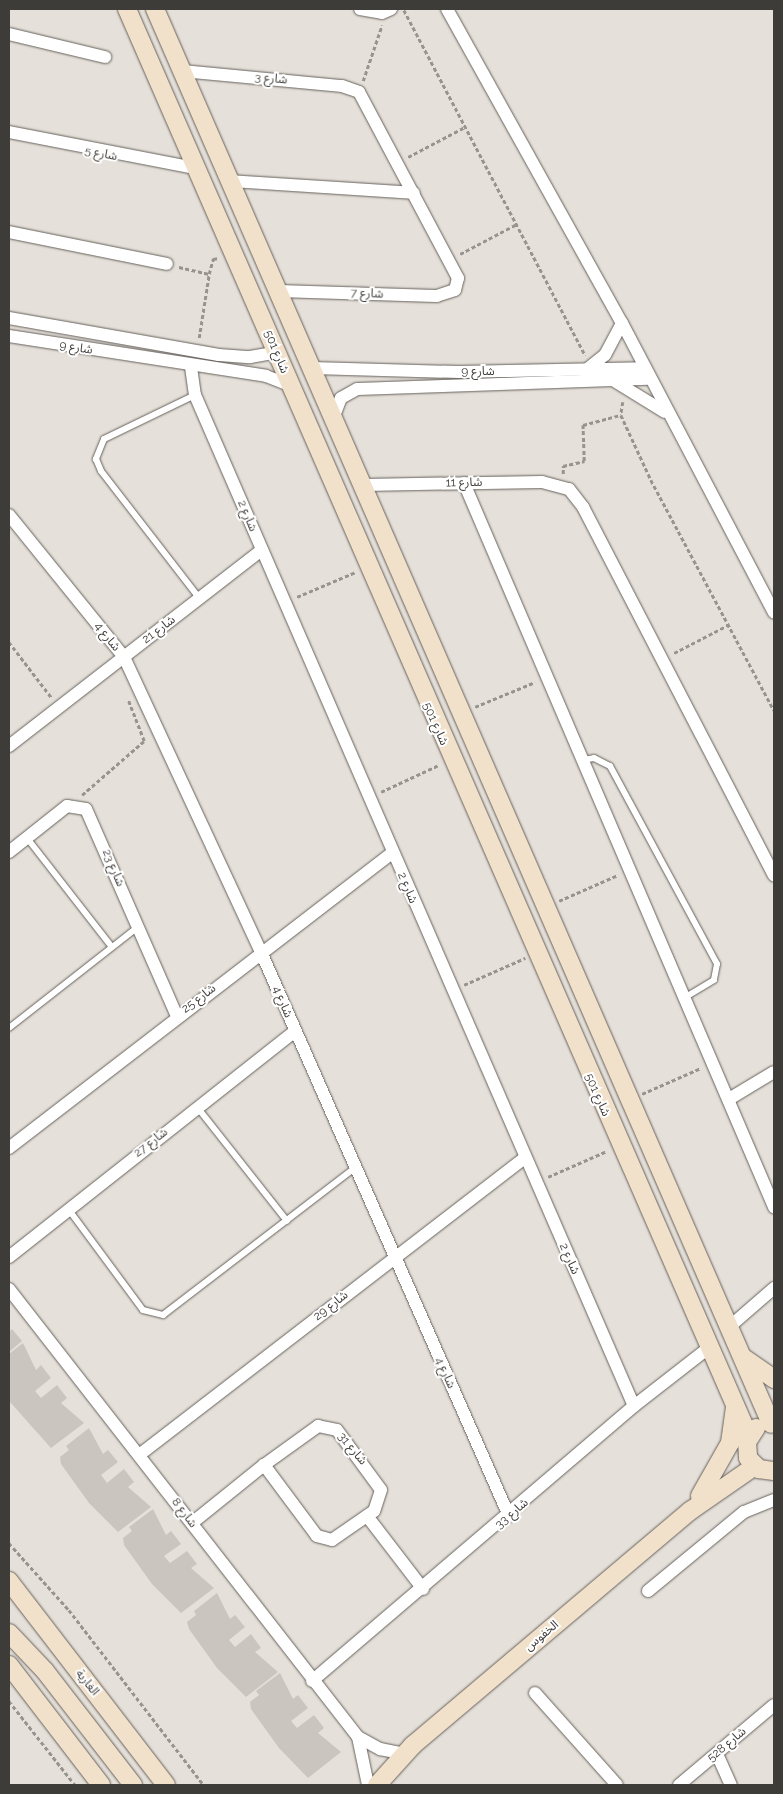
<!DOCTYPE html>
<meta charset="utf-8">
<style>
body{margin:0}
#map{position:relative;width:783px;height:1794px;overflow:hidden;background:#e5e0d9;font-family:Raleway,"Noto Sans Arabic",sans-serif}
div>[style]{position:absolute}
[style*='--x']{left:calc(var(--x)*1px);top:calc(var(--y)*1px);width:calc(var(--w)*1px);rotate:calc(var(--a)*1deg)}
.building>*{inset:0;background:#cac5be}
.path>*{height:2.5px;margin-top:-1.25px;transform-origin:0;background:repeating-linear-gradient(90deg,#97948f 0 4px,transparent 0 6.5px)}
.roads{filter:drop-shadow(0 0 1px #66615c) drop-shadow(0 0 1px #66615c)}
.lane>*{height:6px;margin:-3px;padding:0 3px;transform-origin:3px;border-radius:3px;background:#fff}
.street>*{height:12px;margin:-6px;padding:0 6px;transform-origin:6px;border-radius:6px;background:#fff}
.secondary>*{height:18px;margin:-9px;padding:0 9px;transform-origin:9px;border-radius:9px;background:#f2e1ca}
span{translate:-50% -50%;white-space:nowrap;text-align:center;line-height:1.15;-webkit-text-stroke:4px #fff;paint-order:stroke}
.street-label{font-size:12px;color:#3e3c39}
.frame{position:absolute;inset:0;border:10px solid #3e3c39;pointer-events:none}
</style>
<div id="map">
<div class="building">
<i style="clip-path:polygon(12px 1329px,22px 1341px,9px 1352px,9px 1332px)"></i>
<i style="clip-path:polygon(23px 1343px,36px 1370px,41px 1365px,51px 1378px,35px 1391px,41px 1398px,57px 1385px,67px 1398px,61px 1403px,84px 1423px,51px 1448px,10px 1402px,9px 1354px)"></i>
<i style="clip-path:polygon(89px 1428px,103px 1454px,108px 1450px,118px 1462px,101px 1475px,107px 1483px,124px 1469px,134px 1482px,128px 1487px,151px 1507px,118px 1532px,89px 1503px,61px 1464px,60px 1457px,69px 1450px,66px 1446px)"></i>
<i style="clip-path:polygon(153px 1509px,166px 1535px,171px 1531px,181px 1544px,164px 1556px,170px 1563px,187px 1551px,197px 1564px,191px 1568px,214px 1588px,181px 1613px,152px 1584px,124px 1545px,123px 1538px,132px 1531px,129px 1527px)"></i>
<i style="clip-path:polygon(217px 1593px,230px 1619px,235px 1615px,245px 1627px,229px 1640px,235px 1647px,251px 1634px,261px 1648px,255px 1652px,278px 1672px,246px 1697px,217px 1668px,189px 1629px,187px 1622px,196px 1615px,194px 1611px)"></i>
<i style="clip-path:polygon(280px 1673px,293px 1699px,298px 1695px,308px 1708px,291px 1721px,297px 1728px,314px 1715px,324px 1728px,318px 1733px,341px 1752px,308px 1778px,279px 1748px,251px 1709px,250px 1702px,259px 1695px,256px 1691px)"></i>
</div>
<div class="path">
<i style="--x:404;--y:10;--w:390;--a:62.3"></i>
<i style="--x:363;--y:81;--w:59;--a:-71.3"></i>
<i style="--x:408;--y:157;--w:64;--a:-27.8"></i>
<i style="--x:460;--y:254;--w:64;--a:-27.8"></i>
<i style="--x:179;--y:267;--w:31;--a:13"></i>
<i style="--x:209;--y:274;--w:16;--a:-75"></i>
<i style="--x:213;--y:259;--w:6;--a:-9"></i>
<i style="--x:199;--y:338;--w:65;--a:-81.1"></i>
<i style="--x:623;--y:402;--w:13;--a:99"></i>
<i style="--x:621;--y:415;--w:72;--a:65.2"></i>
<i style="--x:651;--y:480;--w:261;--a:61.9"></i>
<i style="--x:563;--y:474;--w:8;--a:-90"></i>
<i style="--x:563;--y:466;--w:22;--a:-13"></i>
<i style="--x:584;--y:461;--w:36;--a:-92"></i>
<i style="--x:583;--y:425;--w:39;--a:-15"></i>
<i style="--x:297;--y:597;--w:64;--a:-23"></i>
<i style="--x:9;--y:642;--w:71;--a:52.5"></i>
<i style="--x:674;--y:653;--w:63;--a:-27.4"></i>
<i style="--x:475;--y:707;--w:65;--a:-22.6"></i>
<i style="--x:381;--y:792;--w:64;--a:-25"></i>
<i style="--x:82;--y:795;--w:82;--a:-41.1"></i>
<i style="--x:144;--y:741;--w:44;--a:-111.3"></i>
<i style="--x:559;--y:901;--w:64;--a:-23.8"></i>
<i style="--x:464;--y:985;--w:67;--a:-23.9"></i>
<i style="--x:642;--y:1094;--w:64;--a:-23.8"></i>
<i style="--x:548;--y:1177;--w:64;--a:-23.8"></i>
<i style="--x:9;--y:1543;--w:90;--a:48.2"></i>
<i style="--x:69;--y:1610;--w:221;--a:52.4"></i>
<i style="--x:9;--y:1701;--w:107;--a:51.8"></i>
</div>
<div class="roads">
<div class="lane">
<i style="--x:195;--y:395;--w:101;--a:154.2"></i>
<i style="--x:104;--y:439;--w:22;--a:112"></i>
<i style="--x:96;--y:459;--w:13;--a:67"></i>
<i style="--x:101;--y:471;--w:162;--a:52.3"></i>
<i style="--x:582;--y:760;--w:12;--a:-9"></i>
<i style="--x:594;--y:758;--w:18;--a:27"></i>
<i style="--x:610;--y:766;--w:225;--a:61.6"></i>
<i style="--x:717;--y:964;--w:16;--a:101"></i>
<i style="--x:714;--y:980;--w:33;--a:149"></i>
<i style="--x:27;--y:838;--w:138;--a:52.1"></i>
<i style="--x:9;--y:1028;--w:164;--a:-38.1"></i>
<i style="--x:197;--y:1107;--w:145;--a:51.7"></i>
<i style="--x:69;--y:1210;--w:124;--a:53.5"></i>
<i style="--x:143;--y:1310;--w:21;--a:14"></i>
<i style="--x:163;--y:1315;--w:243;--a:-37.5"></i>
</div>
<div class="street">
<i style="--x:360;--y:9;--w:22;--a:10"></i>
<i style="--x:382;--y:13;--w:10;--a:-24"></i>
<i style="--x:447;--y:9;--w:359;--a:60.9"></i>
<i style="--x:622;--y:323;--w:327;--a:62.3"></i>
<i style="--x:9;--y:34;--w:99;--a:13.5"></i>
<i style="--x:182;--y:71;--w:161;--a:5.4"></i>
<i style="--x:342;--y:86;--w:18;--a:19"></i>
<i style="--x:359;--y:92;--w:211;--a:62"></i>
<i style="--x:458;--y:278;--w:12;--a:104"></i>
<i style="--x:455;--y:290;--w:19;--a:162"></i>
<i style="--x:437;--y:296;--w:160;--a:-178.2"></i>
<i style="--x:9;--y:132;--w:189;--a:11"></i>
<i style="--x:230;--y:181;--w:184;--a:3.7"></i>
<i style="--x:9;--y:232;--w:161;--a:11.4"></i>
<i style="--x:9;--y:318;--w:213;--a:10"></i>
<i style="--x:219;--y:355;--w:31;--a:4"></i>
<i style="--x:250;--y:357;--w:27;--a:-10"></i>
<i style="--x:9;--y:336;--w:260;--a:8.8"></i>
<i style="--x:266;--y:376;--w:26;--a:21"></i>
<i style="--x:191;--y:367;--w:28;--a:82"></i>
<i style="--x:195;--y:395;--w:1102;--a:66.53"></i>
<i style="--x:312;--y:368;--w:147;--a:1.6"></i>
<i style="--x:459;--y:372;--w:184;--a:-1.2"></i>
<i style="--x:585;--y:371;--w:26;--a:-39"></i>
<i style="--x:605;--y:355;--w:36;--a:-62"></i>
<i style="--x:616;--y:382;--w:57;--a:31.5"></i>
<i style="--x:334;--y:416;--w:19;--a:-69"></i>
<i style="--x:341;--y:398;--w:18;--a:-29"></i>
<i style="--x:357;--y:389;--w:292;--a:-2"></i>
<i style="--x:464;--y:483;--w:788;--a:66.82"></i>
<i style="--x:364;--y:485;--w:178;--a:-1"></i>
<i style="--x:542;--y:482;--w:28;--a:15"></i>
<i style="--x:569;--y:489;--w:23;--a:52"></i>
<i style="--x:583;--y:507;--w:415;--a:62.6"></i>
<i style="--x:9;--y:515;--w:183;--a:51"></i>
<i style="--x:124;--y:657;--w:325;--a:65.1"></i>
<i style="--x:261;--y:952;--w:616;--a:66.26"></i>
<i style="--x:9;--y:746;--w:320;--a:-37.8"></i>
<i style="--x:9;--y:852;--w:74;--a:-38.4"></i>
<i style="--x:67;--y:806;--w:19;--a:9"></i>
<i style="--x:86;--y:809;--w:226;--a:66.3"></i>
<i style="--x:729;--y:1099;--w:52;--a:-31"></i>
<i style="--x:9;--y:1148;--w:483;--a:-37.6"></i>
<i style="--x:9;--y:1257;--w:365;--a:-38.3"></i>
<i style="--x:9;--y:1289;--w:568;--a:52.08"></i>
<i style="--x:358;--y:1737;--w:25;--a:29"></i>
<i style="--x:380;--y:1749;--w:25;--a:11"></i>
<i style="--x:728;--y:1328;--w:61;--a:-41"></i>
<i style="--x:318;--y:1426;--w:19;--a:12"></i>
<i style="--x:337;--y:1430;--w:74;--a:53.7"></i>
<i style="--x:381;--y:1490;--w:22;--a:108"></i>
<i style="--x:374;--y:1511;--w:51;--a:145.4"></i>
<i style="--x:332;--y:1540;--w:16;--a:-165"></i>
<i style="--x:317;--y:1536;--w:89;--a:-126.7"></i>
<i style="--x:264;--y:1465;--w:67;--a:-35.8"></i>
<i style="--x:139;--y:1455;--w:486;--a:-37.6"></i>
<i style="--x:367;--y:1516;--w:92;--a:52.5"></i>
<i style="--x:192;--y:1523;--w:92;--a:-38.9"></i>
<i style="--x:648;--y:1591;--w:124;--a:-39.5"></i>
<i style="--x:744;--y:1512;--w:32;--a:-22"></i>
<i style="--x:312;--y:1681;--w:423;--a:-40.5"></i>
<i style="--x:634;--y:1406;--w:98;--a:-37.9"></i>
<i style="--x:535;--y:1693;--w:123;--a:48.3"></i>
<i style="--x:358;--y:1737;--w:49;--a:78.2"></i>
<i style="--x:717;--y:1754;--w:34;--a:66"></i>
<i style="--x:679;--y:1785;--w:124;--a:-40.1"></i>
</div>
<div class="secondary">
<i style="--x:127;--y:9;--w:1558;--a:66.46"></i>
<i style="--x:155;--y:9;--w:1543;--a:66.47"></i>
<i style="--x:744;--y:1358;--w:37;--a:35"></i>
<i style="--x:756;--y:1428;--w:17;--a:123"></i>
<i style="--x:747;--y:1442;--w:16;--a:86"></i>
<i style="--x:748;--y:1458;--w:16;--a:45"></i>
<i style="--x:759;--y:1469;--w:15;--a:8"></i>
<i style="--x:700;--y:1496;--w:61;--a:-60.5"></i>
<i style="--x:730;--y:1443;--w:37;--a:-82"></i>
<i style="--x:9;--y:1581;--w:257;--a:52.4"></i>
<i style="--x:9;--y:1633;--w:52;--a:46.5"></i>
<i style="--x:45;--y:1671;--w:144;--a:52.3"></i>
<i style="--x:9;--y:1665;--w:151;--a:52.5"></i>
<i style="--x:377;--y:1785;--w:54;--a:-48"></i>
<i style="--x:413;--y:1745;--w:363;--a:-40.2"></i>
<i style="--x:690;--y:1511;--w:79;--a:-34.7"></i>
</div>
</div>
<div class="street-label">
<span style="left:271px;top:79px;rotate:5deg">شارع 3</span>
<span style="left:101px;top:154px;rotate:11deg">شارع 5</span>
<span style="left:367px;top:294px;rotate:2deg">شارع 7</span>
<span style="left:76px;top:348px;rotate:9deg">شارع 9</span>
<span style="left:276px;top:352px;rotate:67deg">شارع 501</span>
<span style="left:478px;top:372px">شارع 9</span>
<span style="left:464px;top:483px;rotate:-1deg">شارع 11</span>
<span style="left:247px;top:516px;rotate:67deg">شارع 2</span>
<span style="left:159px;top:630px;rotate:-37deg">شارع 21</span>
<span style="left:107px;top:637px;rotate:51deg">شارع 4</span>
<span style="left:435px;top:724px;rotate:66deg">شارع 501</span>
<span style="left:113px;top:868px;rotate:67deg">شارع 23</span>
<span style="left:407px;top:888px;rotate:67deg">شارع 2</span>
<span style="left:199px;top:999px;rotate:-37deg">شارع 25</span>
<span style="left:282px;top:1002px;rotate:67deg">شارع 4</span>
<span style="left:597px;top:1095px;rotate:66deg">شارع 501</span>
<span style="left:151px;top:1143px;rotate:-38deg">شارع 27</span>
<span style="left:569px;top:1259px;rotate:66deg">شارع 2</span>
<span style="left:331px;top:1306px;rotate:-38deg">شارع 29</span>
<span style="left:445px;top:1373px;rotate:66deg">شارع 4</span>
<span style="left:352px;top:1449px;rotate:50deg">شارع 31</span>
<span style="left:184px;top:1513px;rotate:53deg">شارع 8</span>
<span style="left:512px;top:1514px;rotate:-41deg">شارع 33</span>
<span style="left:542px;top:1636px;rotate:-40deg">الخفوس</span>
<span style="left:87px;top:1683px;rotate:52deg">الغارية</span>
<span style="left:727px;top:1745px;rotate:-40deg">شارع 528</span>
</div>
<div class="frame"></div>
</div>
